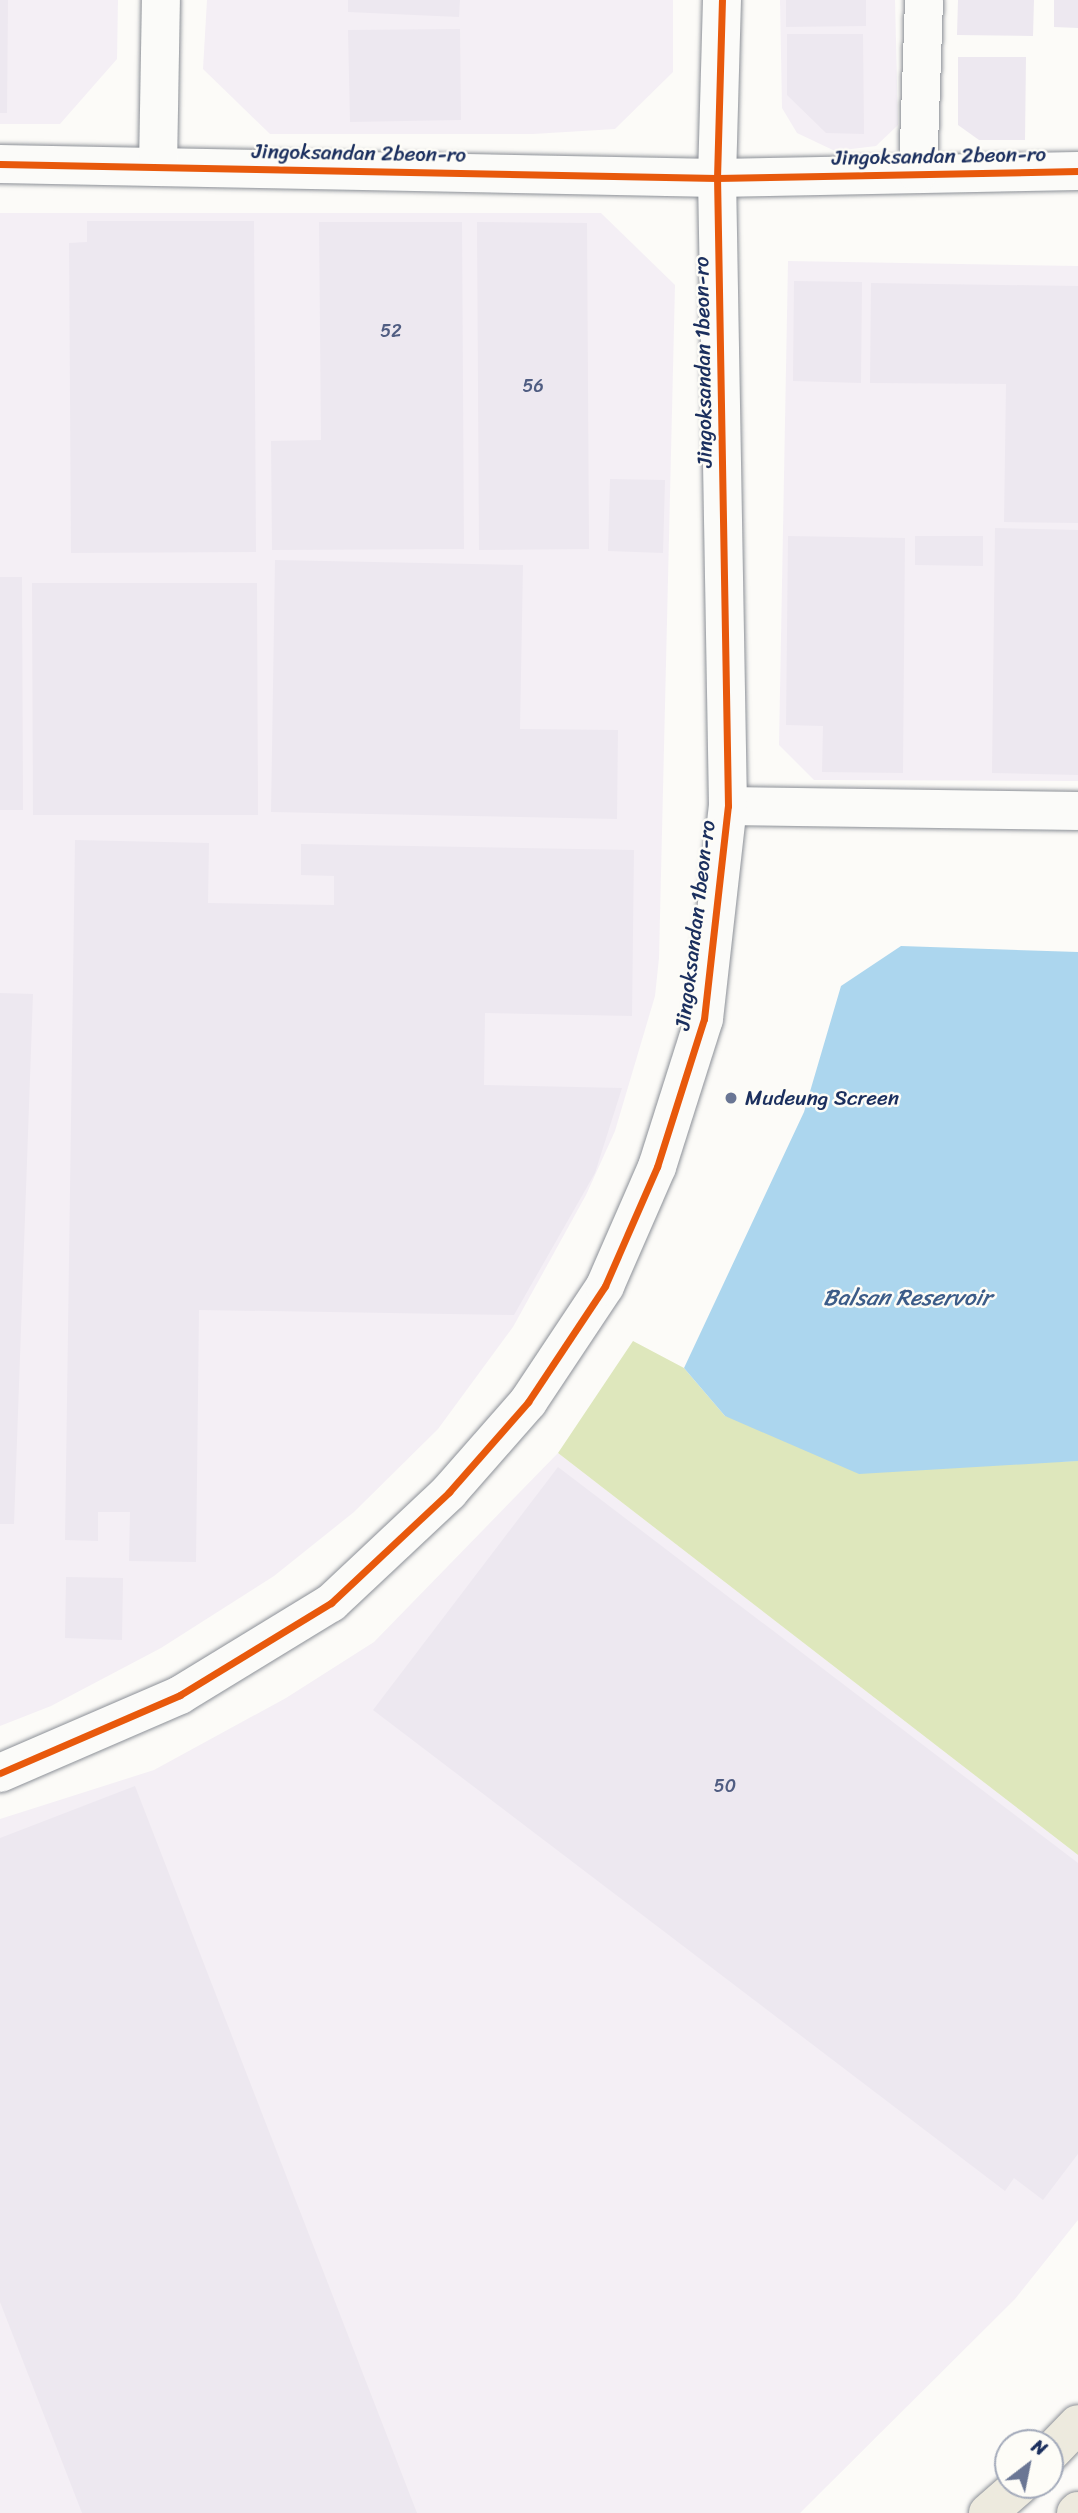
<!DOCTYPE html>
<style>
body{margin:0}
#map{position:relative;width:1078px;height:2513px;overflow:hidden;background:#fcfbf8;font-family:Sriracha,sans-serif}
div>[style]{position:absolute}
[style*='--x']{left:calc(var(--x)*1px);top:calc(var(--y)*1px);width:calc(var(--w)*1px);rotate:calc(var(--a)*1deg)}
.built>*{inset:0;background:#f4eff5}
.green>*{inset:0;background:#dee7bc}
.water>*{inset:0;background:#acd6ee}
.building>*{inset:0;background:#ede8f0}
.roads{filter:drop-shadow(0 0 2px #8c9097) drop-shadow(0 0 2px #8c9097)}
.minor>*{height:38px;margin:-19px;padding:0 19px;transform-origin:19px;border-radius:19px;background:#fbfbf9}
.highway>*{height:38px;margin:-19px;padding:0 19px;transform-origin:19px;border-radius:19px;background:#edeade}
.cycleway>*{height:7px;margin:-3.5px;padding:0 3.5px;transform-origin:3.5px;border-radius:3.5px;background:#e8590c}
.dots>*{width:19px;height:19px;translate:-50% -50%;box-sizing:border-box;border:4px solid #fdfcf7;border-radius:50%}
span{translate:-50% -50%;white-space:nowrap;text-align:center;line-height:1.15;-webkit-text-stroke:5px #fdfcf7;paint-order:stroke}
.number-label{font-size:18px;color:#505d82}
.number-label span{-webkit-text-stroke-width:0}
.street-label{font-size:21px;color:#1b2f5e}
.poi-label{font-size:21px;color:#1b2f5e}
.left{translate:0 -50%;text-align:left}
.water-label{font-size:23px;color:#3c5c88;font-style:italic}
.north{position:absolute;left:994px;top:2429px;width:70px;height:70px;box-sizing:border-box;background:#fdfcf7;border:2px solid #a3aaba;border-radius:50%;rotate:32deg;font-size:19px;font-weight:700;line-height:28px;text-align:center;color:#1b2f5e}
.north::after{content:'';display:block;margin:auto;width:24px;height:32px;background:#6a7694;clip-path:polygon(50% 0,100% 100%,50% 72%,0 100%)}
</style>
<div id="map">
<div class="built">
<i style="clip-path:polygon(0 0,118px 0,117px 59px,60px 124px,0 124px)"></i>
<i style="clip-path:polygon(207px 0,673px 0,673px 72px,615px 129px,533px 134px,270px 134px,203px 69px)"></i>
<i style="clip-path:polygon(780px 0,895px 0,898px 125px,876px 146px,835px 151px,797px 133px,782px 108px)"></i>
<i style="clip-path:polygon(0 213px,601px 213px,675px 285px,659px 958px,655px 996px,615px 1131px,586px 1195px,513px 1327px,438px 1429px,354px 1512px,274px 1576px,161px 1648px,51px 1706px,0 1726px)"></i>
<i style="clip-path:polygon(788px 261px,1078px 266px,1078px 781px,814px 780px,779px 745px)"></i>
<i style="clip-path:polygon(558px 1453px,1078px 1855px,1078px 2220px,1015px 2299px,800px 2513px,0 2513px,0 1819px,154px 1770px,286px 1698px,374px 1642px)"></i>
</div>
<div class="green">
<i style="clip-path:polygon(633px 1341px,684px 1368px,725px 1416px,1040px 1462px,1078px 1461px,1078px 1855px,558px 1453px)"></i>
</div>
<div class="water">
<i style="clip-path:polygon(901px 946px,1078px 952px,1078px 1461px,859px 1474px,725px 1416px,684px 1368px,804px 1112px,841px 986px)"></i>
</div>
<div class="building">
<i style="clip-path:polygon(0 0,8px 0,7px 113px,0 113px)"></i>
<i style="clip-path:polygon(348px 0,460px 0,459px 17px,348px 12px)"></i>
<i style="clip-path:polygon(786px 0,866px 0,866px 26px,786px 27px)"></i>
<i style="clip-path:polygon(958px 0,1034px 0,1033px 36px,957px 35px)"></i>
<i style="clip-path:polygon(1054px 0,1078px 0,1078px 28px,1054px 27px)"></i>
<i style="clip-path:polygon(460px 29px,461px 120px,350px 122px,348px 30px)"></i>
<i style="clip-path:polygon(787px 34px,863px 34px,864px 134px,826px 133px,787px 95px)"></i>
<i style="clip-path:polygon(958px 57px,1026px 57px,1025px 140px,979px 140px,958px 125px)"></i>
<i style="clip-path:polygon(87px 221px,254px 221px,256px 552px,71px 553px,69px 243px,87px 242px)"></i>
<i style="clip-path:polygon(319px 222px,462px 222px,464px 549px,272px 550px,271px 441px,321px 440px)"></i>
<i style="clip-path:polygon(477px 222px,587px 223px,589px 549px,479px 550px)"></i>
<i style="clip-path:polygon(794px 281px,862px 282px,861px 383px,793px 381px)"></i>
<i style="clip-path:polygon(871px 283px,1078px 286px,1078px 523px,1004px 522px,1006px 384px,870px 383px)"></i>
<i style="clip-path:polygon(610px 479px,665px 480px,663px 553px,608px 551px)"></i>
<i style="clip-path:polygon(995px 528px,1078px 530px,1078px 775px,992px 773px)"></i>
<i style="clip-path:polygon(788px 536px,905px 538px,903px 773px,822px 772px,823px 726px,786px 725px)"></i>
<i style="clip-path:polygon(915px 536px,983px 536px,983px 566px,915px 565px)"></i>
<i style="clip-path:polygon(275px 560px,523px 565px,520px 729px,618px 730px,617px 819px,271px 812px)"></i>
<i style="clip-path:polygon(0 577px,22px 577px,23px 810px,0 810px)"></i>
<i style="clip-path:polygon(32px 583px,257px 583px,258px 815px,33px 815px)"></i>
<i style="clip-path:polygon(75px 840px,209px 843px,208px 903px,334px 905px,334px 876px,301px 875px,301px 844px,634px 850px,632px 1016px,485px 1013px,484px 1085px,622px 1088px,595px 1173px,514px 1315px,199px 1310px,196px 1562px,129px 1561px,130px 1512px,98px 1512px,98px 1541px,65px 1540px)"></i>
<i style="clip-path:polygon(0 993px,33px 994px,14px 1524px,0 1524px)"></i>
<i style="clip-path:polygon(558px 1467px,1078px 1863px,1078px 2154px,1043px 2200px,1014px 2178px,1005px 2191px,373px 1710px)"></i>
<i style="clip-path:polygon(66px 1577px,123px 1578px,122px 1640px,65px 1638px)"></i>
<i style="clip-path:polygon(135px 1786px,417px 2513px,82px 2513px,0 2302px,0 1838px)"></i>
</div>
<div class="roads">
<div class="minor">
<i style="--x:0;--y:164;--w:717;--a:1.12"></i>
<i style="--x:717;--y:178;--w:361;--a:-1.1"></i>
<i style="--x:158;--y:167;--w:167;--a:-89"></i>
<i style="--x:918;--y:173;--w:173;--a:-88"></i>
<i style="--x:728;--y:806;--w:350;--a:0.8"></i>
<i style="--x:0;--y:1773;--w:196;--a:-23.4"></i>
<i style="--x:180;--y:1695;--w:177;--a:-31.4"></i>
<i style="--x:331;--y:1603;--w:162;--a:-43.2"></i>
<i style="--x:449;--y:1492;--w:120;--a:-48.7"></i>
<i style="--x:528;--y:1402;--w:139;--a:-56.4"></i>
<i style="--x:605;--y:1286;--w:130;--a:-66.4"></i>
<i style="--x:657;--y:1167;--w:155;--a:-72.4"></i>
<i style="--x:704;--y:1019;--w:214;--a:-83.6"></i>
<i style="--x:728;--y:806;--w:628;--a:-91"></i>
<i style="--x:717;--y:178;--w:178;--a:-88.4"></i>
</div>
<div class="highway">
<i style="--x:1050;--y:2453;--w:40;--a:-46"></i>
<i style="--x:988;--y:2513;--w:43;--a:-41.2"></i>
<i style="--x:1076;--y:2513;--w:3;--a:-45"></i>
</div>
</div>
<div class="cycleway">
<i style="--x:0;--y:164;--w:717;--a:1.12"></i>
<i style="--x:717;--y:178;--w:361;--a:-1.1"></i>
<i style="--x:0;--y:1773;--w:196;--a:-23.4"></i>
<i style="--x:180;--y:1695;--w:177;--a:-31.4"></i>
<i style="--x:331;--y:1603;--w:162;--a:-43.2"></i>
<i style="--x:449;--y:1492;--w:120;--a:-48.7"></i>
<i style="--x:528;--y:1402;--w:139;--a:-56.4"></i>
<i style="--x:605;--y:1286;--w:130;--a:-66.4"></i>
<i style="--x:657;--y:1167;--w:155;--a:-72.4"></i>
<i style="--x:704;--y:1019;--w:214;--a:-83.6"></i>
<i style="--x:728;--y:806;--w:628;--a:-91"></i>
<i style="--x:717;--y:178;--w:178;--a:-88.4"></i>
</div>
<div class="dots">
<i style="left:731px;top:1098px;background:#6a7694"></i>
</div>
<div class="number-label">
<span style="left:391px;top:331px">52</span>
<span style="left:533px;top:386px">56</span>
<span style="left:725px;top:1786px">50</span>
</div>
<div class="street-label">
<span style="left:359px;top:153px;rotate:1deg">Jingoksandan 2beon-ro</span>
<span style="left:939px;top:156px;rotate:-1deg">Jingoksandan 2beon-ro</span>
<span style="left:703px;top:362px;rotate:-91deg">Jingoksandan 1beon-ro</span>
<span style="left:695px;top:925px;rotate:-83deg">Jingoksandan 1beon-ro</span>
</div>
<div class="poi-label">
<span class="left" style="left:745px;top:1098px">Mudeung Screen</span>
</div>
<div class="water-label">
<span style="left:907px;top:1298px">Balsan Reservoir</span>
</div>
<div class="north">N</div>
</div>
